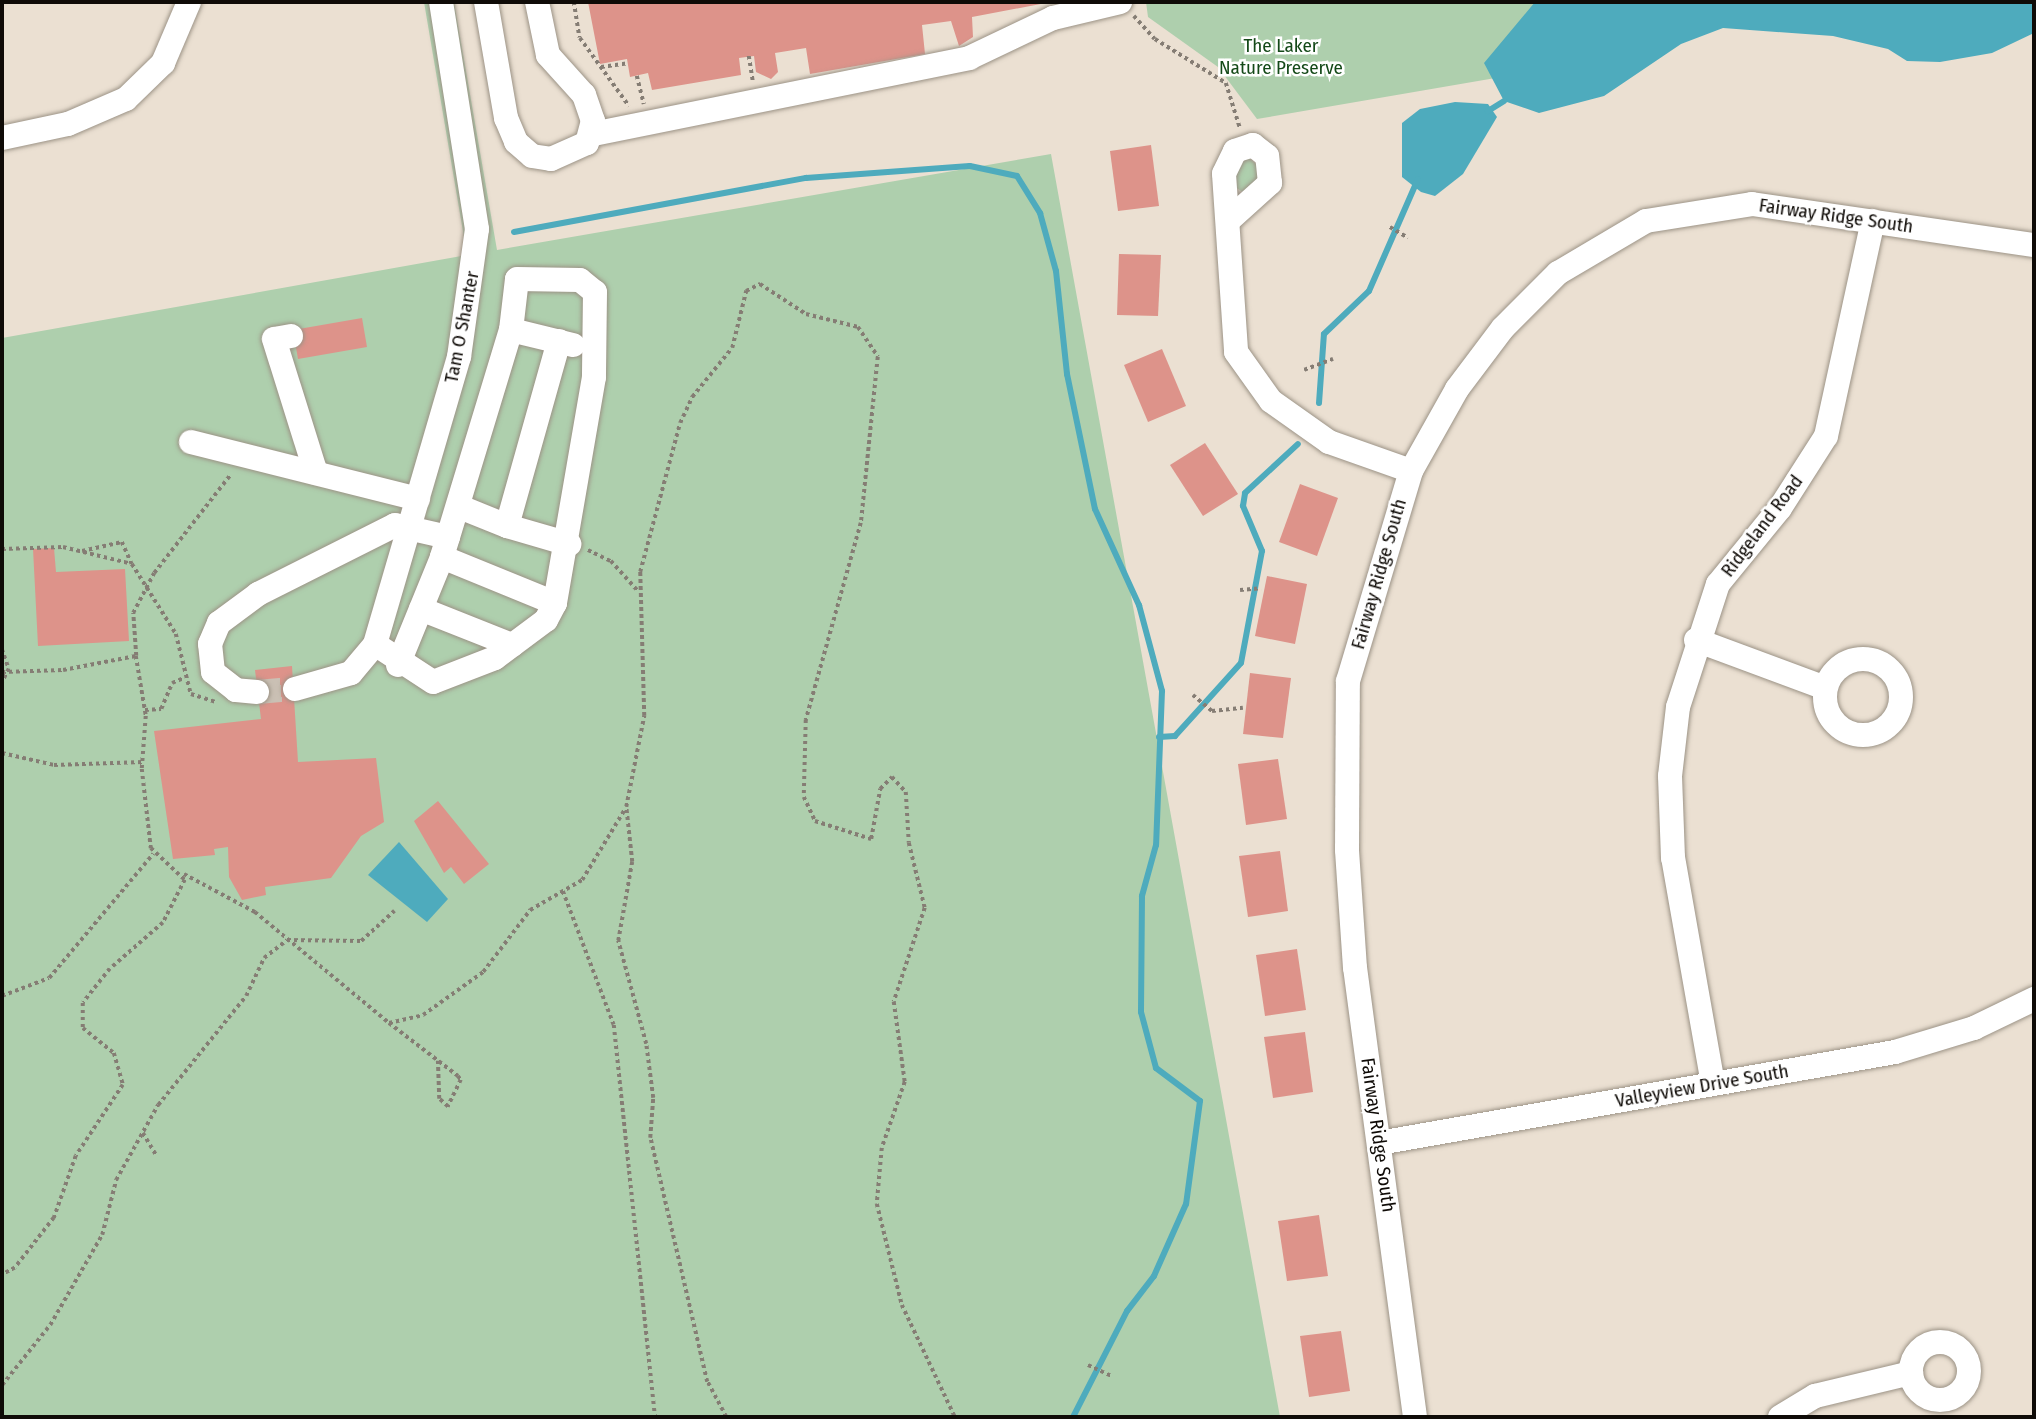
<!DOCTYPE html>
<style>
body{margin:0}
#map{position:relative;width:2036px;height:1419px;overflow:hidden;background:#ebe0d2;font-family:"Fira Sans Condensed",sans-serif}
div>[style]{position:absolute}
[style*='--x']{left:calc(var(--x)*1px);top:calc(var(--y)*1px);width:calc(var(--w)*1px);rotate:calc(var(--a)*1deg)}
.green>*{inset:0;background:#aecfad}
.water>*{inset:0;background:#4eabbd}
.stream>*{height:6px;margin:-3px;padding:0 3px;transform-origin:3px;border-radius:3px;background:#4eabbd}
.building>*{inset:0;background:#dd938a}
.minor-tunnel>*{height:24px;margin-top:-12px;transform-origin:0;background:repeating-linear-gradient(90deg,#cac0b4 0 24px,transparent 0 36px)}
.path>*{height:3.5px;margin-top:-1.75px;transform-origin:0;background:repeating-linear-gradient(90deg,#857d74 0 3.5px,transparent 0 7px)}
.roads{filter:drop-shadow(0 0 2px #9c9386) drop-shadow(0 0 2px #9c9386)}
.minor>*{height:24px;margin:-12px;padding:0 12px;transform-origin:12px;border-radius:12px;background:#fff}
.minor>.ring{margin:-12px;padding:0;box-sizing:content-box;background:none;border:24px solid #fff;border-radius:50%}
span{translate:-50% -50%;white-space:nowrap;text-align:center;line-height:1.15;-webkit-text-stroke:5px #fff;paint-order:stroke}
.park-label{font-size:19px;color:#144918}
.street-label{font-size:19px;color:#0f0b07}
.frame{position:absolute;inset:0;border:4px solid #0f0b07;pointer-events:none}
</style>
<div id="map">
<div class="green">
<i style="clip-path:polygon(424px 2px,454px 2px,497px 250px,1051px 154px,1280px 1417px,2px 1417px,2px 338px,467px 255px)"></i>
<i style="clip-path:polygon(1146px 2px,1643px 2px,1652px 51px,1257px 119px,1218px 67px,1148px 17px)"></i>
<i style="clip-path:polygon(1249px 158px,1265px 172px,1244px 193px,1234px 186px,1234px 165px)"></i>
</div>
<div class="water">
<i style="clip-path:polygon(1535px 2px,2034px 2px,2034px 33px,1992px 53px,1940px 62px,1907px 61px,1888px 49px,1833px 36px,1723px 28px,1681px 44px,1604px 96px,1539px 113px,1504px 101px,1484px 63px)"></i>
<i style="clip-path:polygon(1455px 102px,1488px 104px,1497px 117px,1463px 174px,1435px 196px,1421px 192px,1402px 177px,1402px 123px,1420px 109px)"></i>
<i style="clip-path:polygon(399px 842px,448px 899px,427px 922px,368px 875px)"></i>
</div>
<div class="stream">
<i style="--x:1488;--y:111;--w:19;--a:-32"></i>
<i style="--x:514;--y:232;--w:297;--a:-10.5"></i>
<i style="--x:806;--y:178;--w:164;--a:-4.2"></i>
<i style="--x:970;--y:166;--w:48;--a:12"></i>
<i style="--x:1017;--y:176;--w:44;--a:58.1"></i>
<i style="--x:1040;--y:213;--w:60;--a:74.6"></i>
<i style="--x:1056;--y:271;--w:104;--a:83.9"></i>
<i style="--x:1067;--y:374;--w:138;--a:78.3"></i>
<i style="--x:1095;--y:509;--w:106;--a:65.4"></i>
<i style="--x:1139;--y:605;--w:89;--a:75"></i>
<i style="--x:1162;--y:691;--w:154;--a:92.2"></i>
<i style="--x:1156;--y:845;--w:53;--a:105.4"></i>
<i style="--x:1142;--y:896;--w:116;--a:90.5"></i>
<i style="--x:1141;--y:1012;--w:58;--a:75"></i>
<i style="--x:1156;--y:1068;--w:55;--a:36.9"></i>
<i style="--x:1200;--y:1101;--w:104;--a:97.7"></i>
<i style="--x:1186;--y:1204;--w:79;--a:114"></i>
<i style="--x:1154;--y:1276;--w:44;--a:127.6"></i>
<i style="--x:1127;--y:1311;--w:119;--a:117"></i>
<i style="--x:1319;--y:403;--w:69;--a:-85.9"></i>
<i style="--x:1324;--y:334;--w:62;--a:-43.7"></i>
<i style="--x:1369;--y:291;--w:122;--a:-66.4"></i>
<i style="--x:1159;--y:737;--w:16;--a:-4"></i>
<i style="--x:1175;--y:736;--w:98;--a:-47.9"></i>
<i style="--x:1241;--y:663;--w:114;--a:-79.4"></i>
<i style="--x:1262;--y:551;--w:49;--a:-112.9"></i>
<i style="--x:1243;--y:506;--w:13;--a:-81"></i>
<i style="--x:1245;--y:493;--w:72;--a:-42.8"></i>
</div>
<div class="building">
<i style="clip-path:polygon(588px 2px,1046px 2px,1046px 3px,972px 17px,973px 37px,959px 46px,951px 21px,922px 25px,925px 54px,810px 74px,806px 48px,775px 53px,778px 72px,771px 79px,756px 72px,754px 56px,739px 58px,741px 75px,652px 90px,648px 73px,630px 77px,627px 59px,600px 64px)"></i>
<i style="clip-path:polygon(1151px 145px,1159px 206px,1118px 211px,1110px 151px)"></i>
<i style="clip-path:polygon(1119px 254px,1161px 255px,1158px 316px,1117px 315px)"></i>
<i style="clip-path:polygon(362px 318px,367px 347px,298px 359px,293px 330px)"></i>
<i style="clip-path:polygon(1162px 349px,1186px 406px,1148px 422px,1124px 365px)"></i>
<i style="clip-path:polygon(1205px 443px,1238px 494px,1203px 516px,1170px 465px)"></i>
<i style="clip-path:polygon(1300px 484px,1338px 498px,1317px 556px,1279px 542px)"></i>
<i style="clip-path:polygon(54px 548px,56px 572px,125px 569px,129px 641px,38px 646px,33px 549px)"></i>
<i style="clip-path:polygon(1267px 576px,1307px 584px,1295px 644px,1255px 636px)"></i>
<i style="clip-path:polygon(292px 666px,298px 762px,376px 758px,384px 822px,361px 836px,331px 878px,265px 887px,266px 895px,242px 900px,229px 877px,228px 847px,214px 849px,215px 855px,173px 859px,154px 731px,261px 719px,255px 670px)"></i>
<i style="clip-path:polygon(1250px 673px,1291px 678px,1283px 738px,1243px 734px)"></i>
<i style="clip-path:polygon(1278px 759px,1287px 819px,1246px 825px,1238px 764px)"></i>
<i style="clip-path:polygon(438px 801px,489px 864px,464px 884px,451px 867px,444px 873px,414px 821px)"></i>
<i style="clip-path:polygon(1280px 851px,1288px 911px,1248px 917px,1239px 856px)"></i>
<i style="clip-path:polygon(1297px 949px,1306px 1010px,1265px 1016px,1256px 955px)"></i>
<i style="clip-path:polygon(1305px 1032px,1313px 1092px,1273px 1098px,1264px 1037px)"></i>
<i style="clip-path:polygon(1319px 1215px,1328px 1276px,1287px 1281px,1278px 1221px)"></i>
<i style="clip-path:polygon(1341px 1331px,1350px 1391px,1309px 1397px,1300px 1336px)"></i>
</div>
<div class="minor-tunnel">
<i style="--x:257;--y:692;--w:38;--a:-5"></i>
</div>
<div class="path">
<i style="--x:574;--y:2;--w:36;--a:81"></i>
<i style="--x:580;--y:38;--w:84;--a:54.2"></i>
<i style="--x:1290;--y:2;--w:36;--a:0"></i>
<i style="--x:1327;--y:2;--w:29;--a:0"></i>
<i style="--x:1488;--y:2;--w:2;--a:90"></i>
<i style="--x:1134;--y:16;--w:31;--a:48"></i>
<i style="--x:1155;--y:39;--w:84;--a:31.8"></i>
<i style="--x:1226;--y:83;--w:47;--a:72.7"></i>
<i style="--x:749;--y:56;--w:25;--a:81"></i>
<i style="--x:601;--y:67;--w:27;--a:-8"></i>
<i style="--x:637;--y:76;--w:29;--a:76"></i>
<i style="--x:1390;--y:227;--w:21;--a:31"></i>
<i style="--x:1304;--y:370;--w:31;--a:-21"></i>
<i style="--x:2;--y:549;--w:61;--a:-1.9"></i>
<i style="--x:63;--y:547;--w:71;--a:13.8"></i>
<i style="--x:132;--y:564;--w:83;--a:57.8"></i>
<i style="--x:176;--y:634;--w:62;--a:76"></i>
<i style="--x:191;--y:694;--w:25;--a:18"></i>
<i style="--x:588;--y:550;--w:25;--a:26"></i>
<i style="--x:611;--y:561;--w:39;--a:48"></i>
<i style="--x:82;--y:551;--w:41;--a:-12.7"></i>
<i style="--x:122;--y:542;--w:24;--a:66"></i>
<i style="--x:1240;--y:590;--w:21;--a:-5"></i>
<i style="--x:2;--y:649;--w:21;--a:71"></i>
<i style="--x:9;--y:669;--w:16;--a:117"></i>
<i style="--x:136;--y:656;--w:43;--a:-94"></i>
<i style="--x:133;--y:613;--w:45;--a:-62.3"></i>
<i style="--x:154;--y:573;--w:125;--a:-52.1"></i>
<i style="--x:2;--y:672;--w:61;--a:-1.9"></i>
<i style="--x:63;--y:670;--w:74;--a:-10.9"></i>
<i style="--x:136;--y:656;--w:61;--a:80.5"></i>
<i style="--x:146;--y:716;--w:53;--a:94.3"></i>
<i style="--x:142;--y:769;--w:80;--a:83.5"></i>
<i style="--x:151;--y:848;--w:47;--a:43.3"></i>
<i style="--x:185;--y:880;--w:48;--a:117.1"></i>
<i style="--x:163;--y:923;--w:70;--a:139"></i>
<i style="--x:110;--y:969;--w:43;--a:128.5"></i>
<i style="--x:83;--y:1003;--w:25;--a:90"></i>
<i style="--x:83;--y:1028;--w:40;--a:39"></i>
<i style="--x:114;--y:1053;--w:33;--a:74"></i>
<i style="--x:123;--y:1085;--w:85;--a:123.5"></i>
<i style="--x:76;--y:1156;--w:66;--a:109.5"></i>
<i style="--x:54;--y:1218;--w:63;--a:128"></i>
<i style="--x:15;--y:1268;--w:15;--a:152"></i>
<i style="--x:1193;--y:695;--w:25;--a:40"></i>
<i style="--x:1212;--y:711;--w:31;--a:-6"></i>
<i style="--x:145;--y:710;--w:16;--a:-4"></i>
<i style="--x:161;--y:709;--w:28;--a:-67"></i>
<i style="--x:172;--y:683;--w:13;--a:-23"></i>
<i style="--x:2;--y:753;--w:53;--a:13"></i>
<i style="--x:54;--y:765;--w:89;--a:-1.9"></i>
<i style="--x:184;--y:874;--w:81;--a:28.2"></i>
<i style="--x:255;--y:912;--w:174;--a:39.6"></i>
<i style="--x:389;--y:1023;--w:35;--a:-13"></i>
<i style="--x:423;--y:1015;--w:74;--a:-35.6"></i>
<i style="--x:483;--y:972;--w:78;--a:-52.8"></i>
<i style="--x:530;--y:910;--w:60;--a:-30"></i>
<i style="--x:582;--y:880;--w:83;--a:-58.8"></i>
<i style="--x:563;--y:891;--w:143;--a:69.2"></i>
<i style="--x:614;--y:1025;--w:394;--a:84"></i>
<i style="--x:2;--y:996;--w:50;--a:-21"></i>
<i style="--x:49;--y:978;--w:162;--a:-50"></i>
<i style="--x:389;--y:1023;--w:87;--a:37.5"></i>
<i style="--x:458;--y:1076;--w:5;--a:53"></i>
<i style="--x:461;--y:1080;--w:30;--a:116"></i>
<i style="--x:448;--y:1107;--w:12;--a:-138"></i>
<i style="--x:439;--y:1099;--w:38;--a:-92"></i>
<i style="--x:143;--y:1133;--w:26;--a:59"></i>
<i style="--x:1088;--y:1365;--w:26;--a:25"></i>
<i style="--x:2;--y:1385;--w:77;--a:-51.3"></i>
<i style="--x:50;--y:1325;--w:104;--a:-60"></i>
<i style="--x:102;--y:1235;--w:57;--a:-75.7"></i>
<i style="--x:116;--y:1180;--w:86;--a:-60.8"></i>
<i style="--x:158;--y:1105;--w:140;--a:-51.1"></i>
<i style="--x:246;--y:996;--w:42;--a:-64.7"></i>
<i style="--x:264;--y:958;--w:29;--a:-38"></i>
<i style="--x:287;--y:940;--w:74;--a:0.8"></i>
<i style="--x:361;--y:941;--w:45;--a:-42.3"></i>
<i style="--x:726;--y:1417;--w:40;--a:-118"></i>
<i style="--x:707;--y:1382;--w:251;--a:-103.1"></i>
<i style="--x:650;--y:1138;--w:40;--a:-85.7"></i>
<i style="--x:653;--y:1098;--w:54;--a:-97.4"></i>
<i style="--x:646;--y:1044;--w:107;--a:-105.2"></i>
<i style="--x:618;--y:941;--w:80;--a:-80"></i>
<i style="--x:632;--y:862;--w:55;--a:-96.2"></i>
<i style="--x:626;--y:807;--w:93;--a:-78.8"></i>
<i style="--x:644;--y:716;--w:144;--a:-91.6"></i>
<i style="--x:640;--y:572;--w:154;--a:-75"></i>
<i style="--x:680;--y:423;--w:29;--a:-65"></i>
<i style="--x:692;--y:397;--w:63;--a:-50.8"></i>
<i style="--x:732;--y:348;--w:59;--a:-76.2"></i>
<i style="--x:746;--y:291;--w:16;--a:-27"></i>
<i style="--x:760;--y:284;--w:55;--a:33.1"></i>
<i style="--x:806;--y:314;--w:54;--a:14"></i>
<i style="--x:858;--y:327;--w:36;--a:56"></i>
<i style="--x:878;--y:357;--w:167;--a:95.8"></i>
<i style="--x:861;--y:523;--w:205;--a:105.6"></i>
<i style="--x:806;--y:720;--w:77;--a:91.5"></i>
<i style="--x:804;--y:797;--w:26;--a:65"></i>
<i style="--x:815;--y:821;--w:59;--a:17.8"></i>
<i style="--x:871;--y:839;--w:51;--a:-79.8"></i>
<i style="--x:880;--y:789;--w:17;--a:-45"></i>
<i style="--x:892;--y:777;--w:21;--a:47"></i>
<i style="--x:906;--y:792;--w:51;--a:86.6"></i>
<i style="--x:909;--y:843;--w:67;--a:76.2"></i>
<i style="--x:925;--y:908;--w:99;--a:108.3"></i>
<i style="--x:894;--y:1002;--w:81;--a:82.2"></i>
<i style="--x:905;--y:1082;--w:70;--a:109.2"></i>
<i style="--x:882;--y:1148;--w:56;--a:95.1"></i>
<i style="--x:877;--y:1204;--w:104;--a:76.1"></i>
<i style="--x:902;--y:1305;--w:124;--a:64.7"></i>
</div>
<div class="roads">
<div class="minor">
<i style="--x:486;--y:2;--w:118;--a:80.2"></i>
<i style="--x:506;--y:118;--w:26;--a:67"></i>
<i style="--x:516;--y:142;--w:21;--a:41"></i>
<i style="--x:532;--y:156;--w:19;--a:9"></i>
<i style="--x:551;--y:159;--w:39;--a:-24"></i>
<i style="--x:587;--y:143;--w:23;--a:-75"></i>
<i style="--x:593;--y:121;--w:28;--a:-109"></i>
<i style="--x:584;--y:95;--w:54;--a:-132"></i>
<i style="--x:548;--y:55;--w:54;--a:-101.7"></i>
<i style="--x:593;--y:134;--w:384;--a:-11.4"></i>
<i style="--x:969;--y:58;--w:93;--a:-25.5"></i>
<i style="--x:1053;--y:18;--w:69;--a:-13.4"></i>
<i style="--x:2;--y:138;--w:67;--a:-12"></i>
<i style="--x:68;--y:124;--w:63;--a:-23.3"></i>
<i style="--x:126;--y:99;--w:52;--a:-44.2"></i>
<i style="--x:163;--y:63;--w:66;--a:-66.9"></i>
<i style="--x:1230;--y:219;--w:54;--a:-42"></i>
<i style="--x:1270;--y:183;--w:27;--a:-96"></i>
<i style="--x:1267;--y:156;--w:18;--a:-142"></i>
<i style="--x:1253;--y:145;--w:19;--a:162"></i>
<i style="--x:1235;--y:151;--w:25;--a:116"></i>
<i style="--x:1224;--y:174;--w:178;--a:86.1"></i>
<i style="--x:1236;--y:352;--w:60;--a:54.5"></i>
<i style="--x:1271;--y:401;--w:71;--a:35.3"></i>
<i style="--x:1329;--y:442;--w:87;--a:19.5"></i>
<i style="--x:511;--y:330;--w:64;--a:13.6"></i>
<i style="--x:291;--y:336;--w:17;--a:170"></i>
<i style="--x:274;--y:339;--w:140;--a:72.6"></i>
<i style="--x:559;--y:341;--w:192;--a:105.7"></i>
<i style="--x:507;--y:526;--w:65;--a:16.2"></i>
<i style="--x:191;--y:442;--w:234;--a:14.1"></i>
<i style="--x:460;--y:507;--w:51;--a:22"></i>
<i style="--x:448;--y:537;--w:216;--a:-73.1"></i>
<i style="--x:511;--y:330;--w:51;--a:-83.3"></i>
<i style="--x:517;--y:279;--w:63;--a:0.9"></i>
<i style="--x:580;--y:280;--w:19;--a:39"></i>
<i style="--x:595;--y:292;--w:85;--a:90.7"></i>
<i style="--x:594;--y:377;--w:229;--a:99.8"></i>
<i style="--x:421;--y:609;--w:98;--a:21.6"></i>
<i style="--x:1696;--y:640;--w:138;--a:20.4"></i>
<i class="ring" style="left:1825px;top:659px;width:52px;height:52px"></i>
<i style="--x:398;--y:665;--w:117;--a:-67.8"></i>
<i style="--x:295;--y:689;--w:58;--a:-15.9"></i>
<i style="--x:351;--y:673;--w:38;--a:-50"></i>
<i style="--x:375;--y:644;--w:299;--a:-73.7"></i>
<i style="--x:459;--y:357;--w:129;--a:-82"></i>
<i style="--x:477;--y:229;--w:230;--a:-99"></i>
<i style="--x:257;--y:692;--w:21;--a:-175"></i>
<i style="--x:236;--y:690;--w:29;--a:-142"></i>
<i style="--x:213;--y:672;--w:28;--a:-96"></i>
<i style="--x:210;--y:644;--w:23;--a:-67"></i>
<i style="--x:219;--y:623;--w:49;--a:-36.6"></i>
<i style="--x:258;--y:594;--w:153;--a:-26.7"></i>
<i style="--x:395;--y:525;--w:54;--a:12.8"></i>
<i style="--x:448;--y:537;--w:21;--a:107"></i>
<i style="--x:442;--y:557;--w:122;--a:22.2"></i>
<i style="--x:555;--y:603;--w:19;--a:118"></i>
<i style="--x:546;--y:620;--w:64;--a:143.3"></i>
<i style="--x:495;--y:658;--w:66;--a:158.8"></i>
<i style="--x:433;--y:682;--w:69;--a:-146.8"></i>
<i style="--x:1713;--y:1084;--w:230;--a:-100"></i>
<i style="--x:1673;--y:858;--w:82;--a:-92.1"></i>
<i style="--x:1670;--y:776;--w:69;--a:-83.4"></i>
<i style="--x:1678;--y:707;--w:129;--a:-72"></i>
<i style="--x:1718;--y:584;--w:98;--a:-50.8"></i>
<i style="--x:1780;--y:508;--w:85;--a:-57.4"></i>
<i style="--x:1826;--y:436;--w:220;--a:-77.7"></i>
<i style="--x:1379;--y:1143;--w:524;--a:-10"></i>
<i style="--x:1895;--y:1052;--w:83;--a:-16.9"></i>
<i style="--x:1974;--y:1028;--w:67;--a:-25.8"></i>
<i class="ring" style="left:1911px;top:1342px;width:34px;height:34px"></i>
<i style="--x:1415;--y:1417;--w:453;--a:-97.6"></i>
<i style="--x:1355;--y:968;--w:118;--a:-93.9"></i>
<i style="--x:1347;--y:850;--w:169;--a:-89.7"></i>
<i style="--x:1348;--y:681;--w:219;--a:-73.3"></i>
<i style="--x:1411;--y:471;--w:94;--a:-60.7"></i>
<i style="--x:1457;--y:389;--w:76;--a:-53"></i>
<i style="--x:1503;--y:328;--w:78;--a:-45"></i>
<i style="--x:1558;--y:273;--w:102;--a:-30.6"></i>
<i style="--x:1646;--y:221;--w:107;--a:-9.1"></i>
<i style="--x:1752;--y:204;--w:285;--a:8.3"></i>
<i style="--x:1780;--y:1417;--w:41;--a:-31"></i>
<i style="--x:1815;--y:1396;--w:99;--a:-13.5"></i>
</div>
</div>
<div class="park-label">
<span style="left:1281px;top:57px">The Laker<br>Nature Preserve</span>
</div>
<div class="street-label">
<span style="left:1836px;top:216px;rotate:8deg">Fairway Ridge South</span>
<span style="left:462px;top:327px;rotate:-79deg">Tam O Shanter</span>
<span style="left:1762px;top:526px;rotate:-53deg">Ridgeland Road</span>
<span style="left:1379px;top:574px;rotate:-74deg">Fairway Ridge South</span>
<span style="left:1702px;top:1086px;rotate:-10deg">Valleyview Drive South</span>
<span style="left:1378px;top:1135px;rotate:82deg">Fairway Ridge South</span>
</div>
<div class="frame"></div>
</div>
